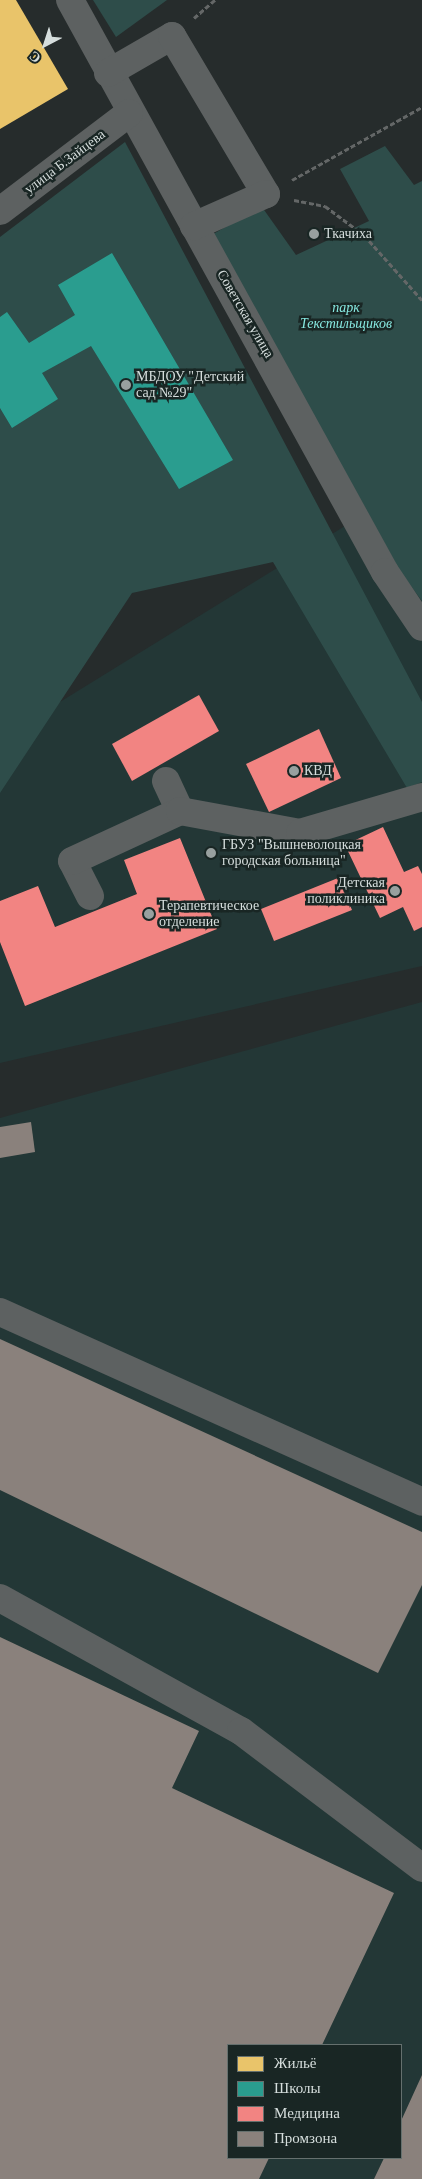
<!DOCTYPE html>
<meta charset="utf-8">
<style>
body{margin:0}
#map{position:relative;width:422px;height:2179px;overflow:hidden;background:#262c2c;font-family:"Times New Roman",serif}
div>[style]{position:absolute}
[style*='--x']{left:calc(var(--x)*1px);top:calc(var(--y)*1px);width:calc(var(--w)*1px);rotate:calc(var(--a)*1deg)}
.built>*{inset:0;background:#233736}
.green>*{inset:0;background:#2e4d4a}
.homes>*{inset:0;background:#e9c46a}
.schools>*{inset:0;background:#2a9d8f}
.health>*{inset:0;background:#f28482}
.industry>*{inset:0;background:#8a817c}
.path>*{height:3px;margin-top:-1.5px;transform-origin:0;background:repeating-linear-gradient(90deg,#646767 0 5px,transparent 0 7.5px)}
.minor>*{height:28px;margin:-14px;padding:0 14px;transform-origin:14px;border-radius:14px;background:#5d6161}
.dots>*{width:14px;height:14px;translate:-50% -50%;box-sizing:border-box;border:2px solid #192624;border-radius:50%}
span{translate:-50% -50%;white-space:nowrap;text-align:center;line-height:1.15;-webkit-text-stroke:5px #192624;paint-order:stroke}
.street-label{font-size:14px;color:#d6dedd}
.poi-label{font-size:14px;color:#d6dedd}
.left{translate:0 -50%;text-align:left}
.right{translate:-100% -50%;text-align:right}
.park-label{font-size:14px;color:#86e8e0;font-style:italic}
.legend{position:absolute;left:227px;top:2044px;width:175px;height:115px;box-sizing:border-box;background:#192624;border:1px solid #65706e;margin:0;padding:6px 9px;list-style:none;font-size:15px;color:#d6dedd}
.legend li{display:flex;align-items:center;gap:10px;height:25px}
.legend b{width:25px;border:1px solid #65706e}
.north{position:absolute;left:20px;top:20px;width:50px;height:50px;-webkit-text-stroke:4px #192624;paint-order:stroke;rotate:220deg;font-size:14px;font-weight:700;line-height:20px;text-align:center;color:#d6dedd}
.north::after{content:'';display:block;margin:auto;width:18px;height:22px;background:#d6dedd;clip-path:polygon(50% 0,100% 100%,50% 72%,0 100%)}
</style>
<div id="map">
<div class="built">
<i style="clip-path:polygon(422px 489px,422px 966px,0 1063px,0 739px,345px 526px)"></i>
<i style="clip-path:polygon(evenodd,422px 1002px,422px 2179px,0 2179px,0 1118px,422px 1002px,228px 2045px,401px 2045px,401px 2158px,228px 2158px,228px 2045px)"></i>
</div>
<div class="green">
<i style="clip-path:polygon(93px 0,167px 0,116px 37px)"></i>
<i style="clip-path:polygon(125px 142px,422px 702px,422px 782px,407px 788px,273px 562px,132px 593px,0 793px,0 237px)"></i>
<i style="clip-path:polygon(385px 146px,414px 185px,422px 181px,422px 601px,400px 571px,213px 234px,262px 207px,296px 255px,369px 221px,340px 169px)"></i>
</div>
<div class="homes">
<i style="clip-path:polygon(0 0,16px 0,68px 89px,0 129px)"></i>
</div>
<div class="schools">
<i style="clip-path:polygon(112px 253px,233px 460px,179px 489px,91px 346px,42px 373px,58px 399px,12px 428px,0 408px,0 317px,7px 312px,29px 343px,75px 315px,58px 285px)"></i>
</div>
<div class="health">
<i style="clip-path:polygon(199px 695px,219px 731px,132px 781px,112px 744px)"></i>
<i style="clip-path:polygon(319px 729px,341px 778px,269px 812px,246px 764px)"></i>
<i style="clip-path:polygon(383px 827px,404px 872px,418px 866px,422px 874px,422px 927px,414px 931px,403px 907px,380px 918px,345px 845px)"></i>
<i style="clip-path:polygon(180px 838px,217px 929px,25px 1006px,0 942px,0 901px,38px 886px,55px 927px,137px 894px,124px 860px)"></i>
<i style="clip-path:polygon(338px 878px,352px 910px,274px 941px,261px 909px)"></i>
</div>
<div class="industry">
<i style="clip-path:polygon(31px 1122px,35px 1152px,0 1158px,0 1127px)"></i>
<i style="clip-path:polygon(0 1339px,422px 1532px,422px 1585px,378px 1673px,0 1490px)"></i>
<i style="clip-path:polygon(0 1637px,199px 1731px,172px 1788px,394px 1893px,322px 2045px,228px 2045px,228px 2158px,269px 2158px,259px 2179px,0 2179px)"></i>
<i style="clip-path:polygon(422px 2075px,422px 2179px,374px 2179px,384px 2158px,401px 2158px,401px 2121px)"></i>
</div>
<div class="path">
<i style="--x:194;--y:18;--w:28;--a:-41"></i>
<i style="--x:292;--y:180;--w:149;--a:-29.3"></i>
<i style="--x:294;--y:200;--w:32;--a:11"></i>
<i style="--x:325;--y:206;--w:49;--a:36.6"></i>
<i style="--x:364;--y:235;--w:87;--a:48.3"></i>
</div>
<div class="minor">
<i style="--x:70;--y:0;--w:653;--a:61.16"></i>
<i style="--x:385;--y:572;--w:66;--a:56.1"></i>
<i style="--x:108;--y:73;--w:74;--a:-30"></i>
<i style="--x:172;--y:36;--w:184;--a:59.3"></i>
<i style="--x:266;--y:194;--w:79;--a:156"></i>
<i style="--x:0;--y:211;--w:162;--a:-37.2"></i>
<i style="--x:166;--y:781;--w:33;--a:65"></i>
<i style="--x:90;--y:896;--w:39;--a:-117"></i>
<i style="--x:72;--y:861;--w:119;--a:-24.8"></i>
<i style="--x:180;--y:811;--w:122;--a:10.4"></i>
<i style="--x:300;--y:833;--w:127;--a:-16.4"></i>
<i style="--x:0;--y:1312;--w:463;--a:24.2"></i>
<i style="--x:0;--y:1598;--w:275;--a:28.9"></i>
<i style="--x:241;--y:1731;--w:227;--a:37.1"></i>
</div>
<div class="dots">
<i style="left:314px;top:234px;background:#98a09f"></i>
<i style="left:126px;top:385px;background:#98a09f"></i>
<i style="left:294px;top:771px;background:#98a09f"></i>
<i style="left:211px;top:853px;background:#98a09f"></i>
<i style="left:395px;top:891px;background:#98a09f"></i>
<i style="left:149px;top:914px;background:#98a09f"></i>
</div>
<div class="street-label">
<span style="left:65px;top:162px;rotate:-37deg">улица Б.Зайцева</span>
<span style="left:245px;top:314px;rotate:60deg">Советская улица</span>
</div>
<div class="poi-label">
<span class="left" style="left:324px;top:234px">Ткачиха</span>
<span class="left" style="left:136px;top:385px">МБДОУ "Детский<br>сад №29"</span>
<span class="left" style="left:304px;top:771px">КВД</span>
<span class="left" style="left:222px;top:853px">ГБУЗ "Вышневолоцкая<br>городская больница"</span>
<span class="right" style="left:385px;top:891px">Детская<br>поликлиника</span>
<span class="left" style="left:159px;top:914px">Терапевтическое<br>отделение</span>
</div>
<div class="park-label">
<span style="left:346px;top:316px">парк<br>Текстильщиков</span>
</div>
<ul class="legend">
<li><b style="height:14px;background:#e9c46a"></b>Жильё</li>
<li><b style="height:14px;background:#2a9d8f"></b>Школы</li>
<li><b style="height:14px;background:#f28482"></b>Медицина</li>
<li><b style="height:14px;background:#8a817c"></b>Промзона</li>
</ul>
<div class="north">С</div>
</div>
